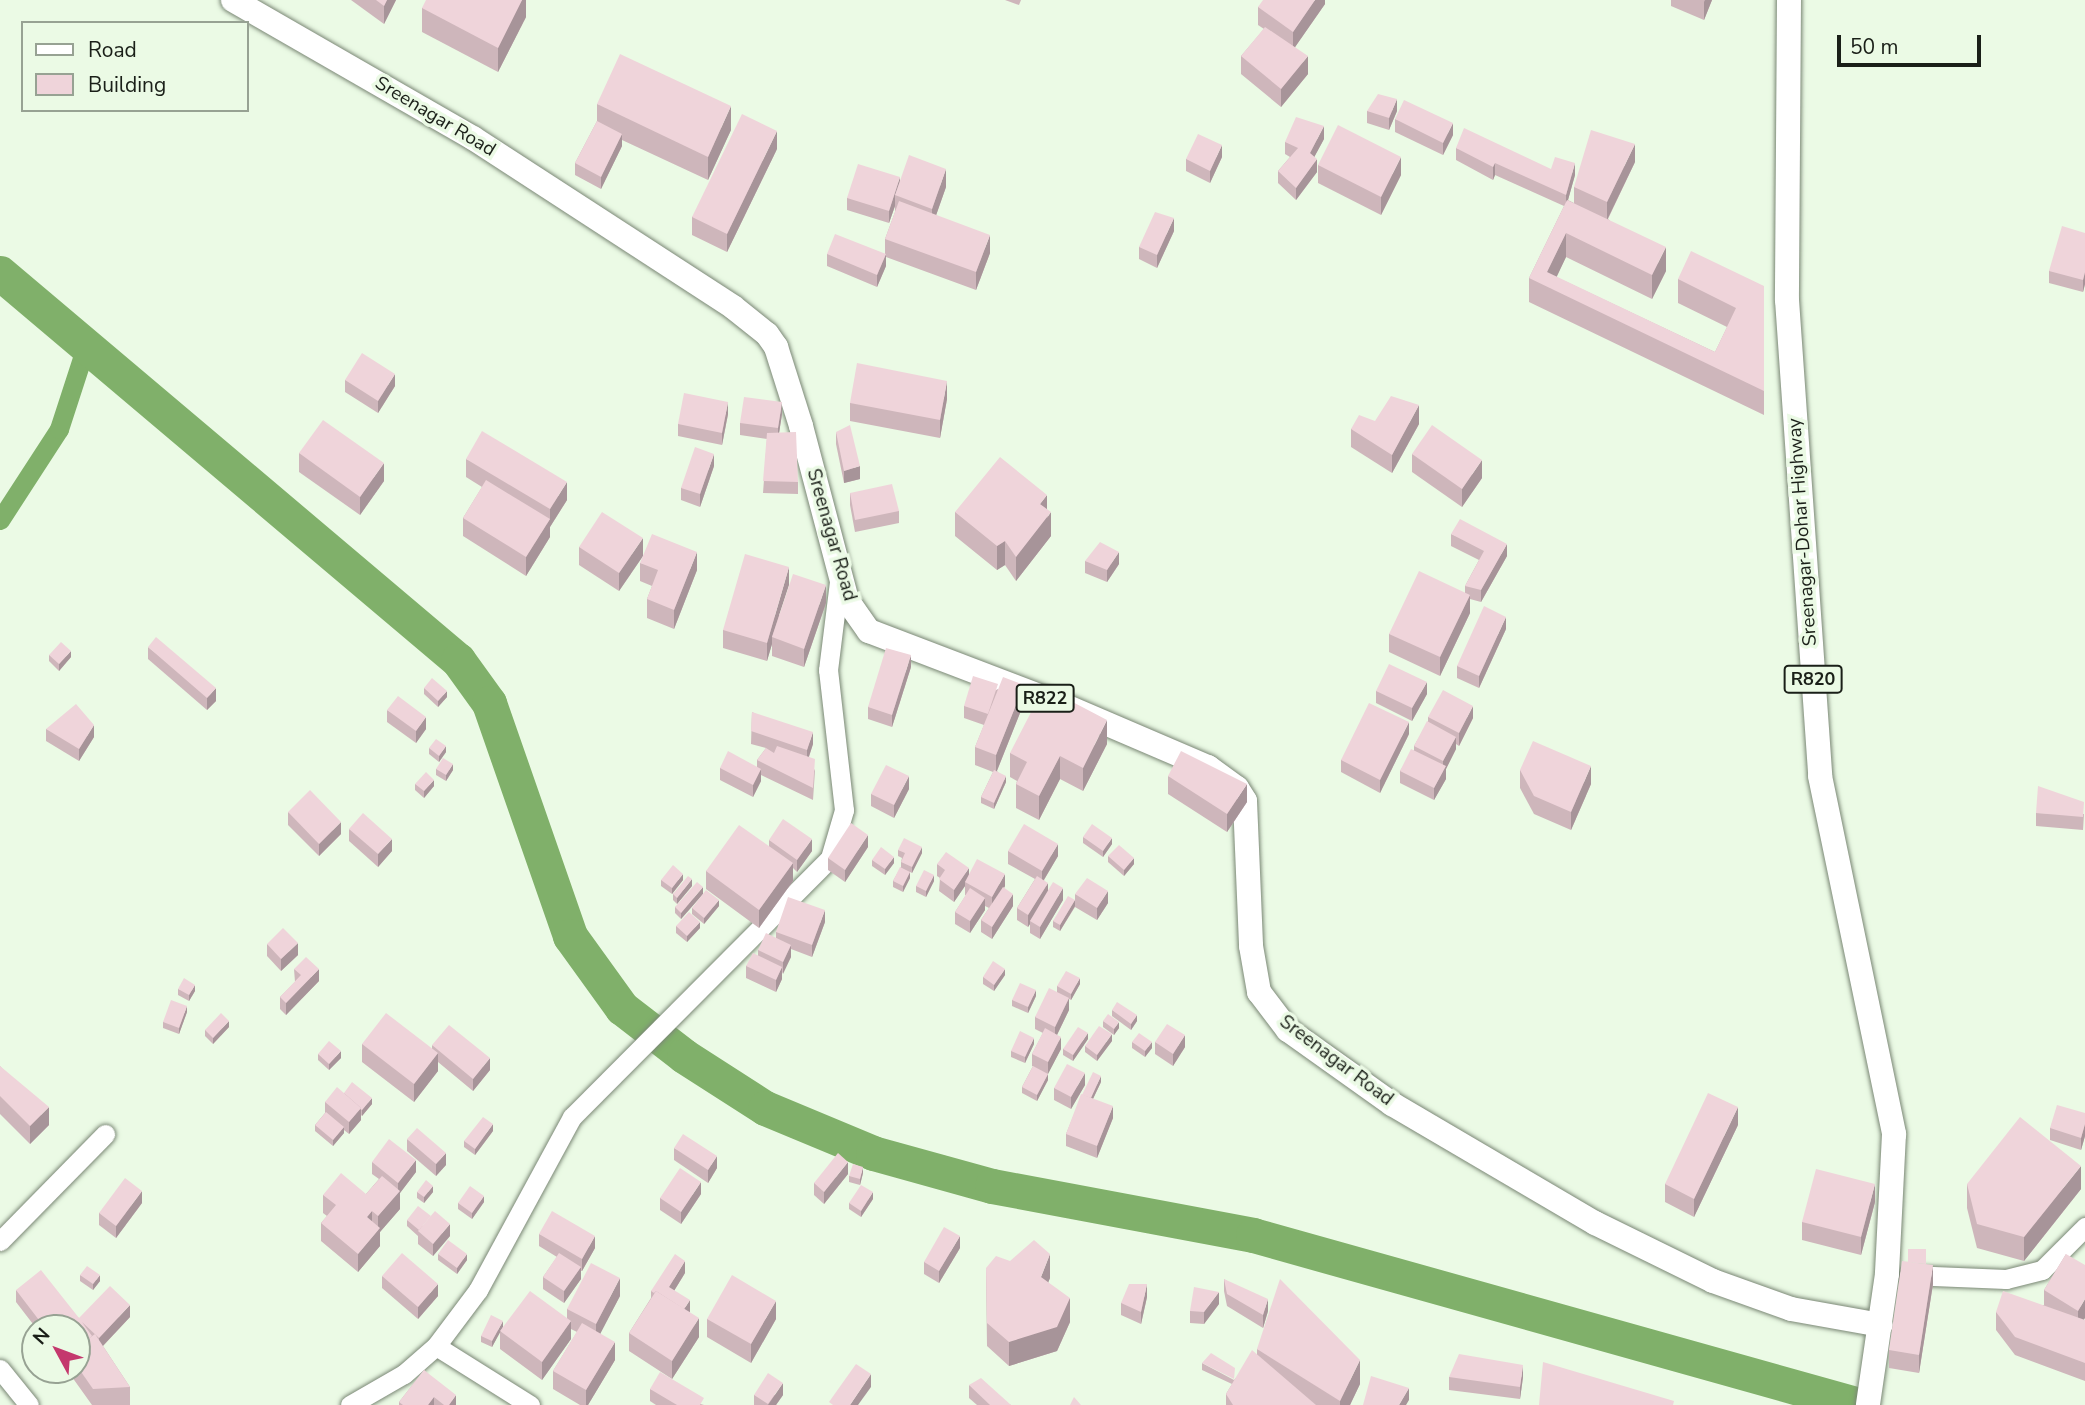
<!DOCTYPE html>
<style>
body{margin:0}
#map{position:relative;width:2085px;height:1405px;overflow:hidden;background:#ebfae5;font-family:"Nunito Sans",sans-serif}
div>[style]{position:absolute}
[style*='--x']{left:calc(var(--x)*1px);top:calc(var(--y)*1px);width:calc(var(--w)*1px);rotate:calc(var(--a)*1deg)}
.canal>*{height:19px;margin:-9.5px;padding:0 9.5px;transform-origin:9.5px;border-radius:9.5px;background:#80b06a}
.river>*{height:35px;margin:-17.5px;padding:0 17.5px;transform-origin:17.5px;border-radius:17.5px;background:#80b06a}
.roads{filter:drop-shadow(0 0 2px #7a8775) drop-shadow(0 0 2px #7a8775)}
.minor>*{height:19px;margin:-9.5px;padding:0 9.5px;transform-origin:9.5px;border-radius:9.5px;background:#fff}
.major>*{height:24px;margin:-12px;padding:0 12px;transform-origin:12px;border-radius:12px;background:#fff}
.wall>*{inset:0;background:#ceb6bb}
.shaded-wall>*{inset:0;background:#a79499}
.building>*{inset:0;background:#efd4da}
span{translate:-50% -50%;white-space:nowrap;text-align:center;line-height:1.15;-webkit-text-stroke:7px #ebfae5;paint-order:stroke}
.shield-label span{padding:2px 5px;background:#ebfae5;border:2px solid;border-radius:5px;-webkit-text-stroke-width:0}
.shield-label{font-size:18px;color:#1a1f18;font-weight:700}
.street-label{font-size:19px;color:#1a1f18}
.legend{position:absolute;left:21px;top:21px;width:228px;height:91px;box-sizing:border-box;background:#ebfae5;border:2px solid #97a293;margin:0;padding:9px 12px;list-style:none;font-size:21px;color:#1a1f18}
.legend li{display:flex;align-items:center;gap:14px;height:35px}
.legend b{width:35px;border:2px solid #97a293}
.north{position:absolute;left:21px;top:1314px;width:70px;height:70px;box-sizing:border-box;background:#ebfae5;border:2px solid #97a293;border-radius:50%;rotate:311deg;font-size:19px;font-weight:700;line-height:28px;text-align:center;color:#1a1f18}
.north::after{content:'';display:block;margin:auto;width:24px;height:32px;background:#c4386d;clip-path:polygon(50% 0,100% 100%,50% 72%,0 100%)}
.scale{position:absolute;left:1837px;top:35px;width:144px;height:32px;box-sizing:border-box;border:4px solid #1a1f18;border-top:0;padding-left:9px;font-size:21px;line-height:24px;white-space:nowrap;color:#1a1f18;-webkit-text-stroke:5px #ebfae5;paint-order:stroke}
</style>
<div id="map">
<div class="canal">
<i style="--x:0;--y:520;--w:108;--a:-57"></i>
<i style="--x:59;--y:429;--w:87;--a:-72"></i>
</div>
<div class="river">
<i style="--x:0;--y:273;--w:600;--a:40.2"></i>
<i style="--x:458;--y:660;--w:53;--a:54.2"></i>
<i style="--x:489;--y:703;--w:247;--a:70.8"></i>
<i style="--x:570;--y:936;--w:89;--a:54.2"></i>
<i style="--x:622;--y:1008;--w:78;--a:37.7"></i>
<i style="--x:684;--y:1056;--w:96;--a:32.7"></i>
<i style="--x:765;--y:1108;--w:117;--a:22.6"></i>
<i style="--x:873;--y:1153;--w:123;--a:15.5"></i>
<i style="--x:992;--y:1186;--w:266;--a:10.6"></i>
<i style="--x:1253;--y:1235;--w:629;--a:15.67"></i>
</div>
<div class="roads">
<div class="minor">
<i style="--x:0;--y:1241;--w:150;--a:-45.5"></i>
<i style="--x:1909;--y:1275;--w:97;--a:2.4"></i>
<i style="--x:2006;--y:1279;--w:37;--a:-14"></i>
<i style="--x:2042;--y:1270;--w:61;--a:-45"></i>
<i style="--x:436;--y:1346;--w:111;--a:32.1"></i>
<i style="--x:0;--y:1369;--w:46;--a:51.1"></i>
<i style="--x:350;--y:1405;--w:62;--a:-29.9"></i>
<i style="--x:404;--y:1374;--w:43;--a:-41.2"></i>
<i style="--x:436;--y:1346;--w:70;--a:-53.1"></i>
<i style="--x:478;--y:1290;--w:197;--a:-61.5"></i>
<i style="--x:572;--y:1117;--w:366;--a:-45.1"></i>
<i style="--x:830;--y:858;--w:50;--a:-73.7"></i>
<i style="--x:844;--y:810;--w:141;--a:-96.5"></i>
<i style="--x:828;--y:670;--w:89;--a:-82.9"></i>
</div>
<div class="major">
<i style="--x:233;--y:0;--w:277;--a:29.9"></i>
<i style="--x:473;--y:138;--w:310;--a:33"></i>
<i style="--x:733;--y:307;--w:43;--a:38.5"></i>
<i style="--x:767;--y:334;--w:16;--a:55"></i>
<i style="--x:776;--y:347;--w:83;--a:72.4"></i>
<i style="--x:801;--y:426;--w:180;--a:75.2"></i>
<i style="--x:847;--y:600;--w:38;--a:55"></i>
<i style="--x:869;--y:631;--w:208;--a:20.9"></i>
<i style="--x:1063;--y:705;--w:158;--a:23.2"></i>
<i style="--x:1208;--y:767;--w:36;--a:36"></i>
<i style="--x:1237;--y:788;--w:15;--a:58"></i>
<i style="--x:1245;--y:801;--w:145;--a:87.6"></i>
<i style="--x:1251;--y:946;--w:47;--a:80.1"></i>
<i style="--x:1259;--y:992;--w:48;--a:52.7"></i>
<i style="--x:1288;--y:1030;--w:128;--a:35.4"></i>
<i style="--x:1392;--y:1104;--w:235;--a:30.4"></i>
<i style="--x:1595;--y:1223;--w:131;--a:26.2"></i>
<i style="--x:1713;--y:1281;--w:83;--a:19.7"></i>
<i style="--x:1791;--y:1309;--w:91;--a:10.1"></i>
<i style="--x:1789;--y:0;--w:300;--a:90.4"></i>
<i style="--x:1787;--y:300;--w:477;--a:86"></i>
<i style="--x:1820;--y:776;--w:366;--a:78.3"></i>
<i style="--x:1894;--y:1134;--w:140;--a:92.9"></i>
<i style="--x:1887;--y:1274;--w:132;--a:98.3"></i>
</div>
</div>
<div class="wall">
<i style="clip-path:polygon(351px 0,396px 0,384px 24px)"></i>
<i style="clip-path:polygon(526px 0,526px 17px,498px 72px,422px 32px,422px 8px)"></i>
<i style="clip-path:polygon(1005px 0,1021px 0,1019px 5px)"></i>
<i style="clip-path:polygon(1325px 0,1325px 4px,1295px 47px,1308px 74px,1281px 107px,1241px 74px,1241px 56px,1264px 29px,1258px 25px,1258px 7px)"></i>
<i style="clip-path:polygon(1671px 0,1712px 0,1704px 20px,1671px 6px)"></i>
<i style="clip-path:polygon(597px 104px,731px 130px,708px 180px,622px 140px,622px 146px,601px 189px,575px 175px,575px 163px,597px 121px)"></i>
<i style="clip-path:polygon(1367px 111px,1397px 111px,1389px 130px,1367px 123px)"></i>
<i style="clip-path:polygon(1395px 119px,1453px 135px,1443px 155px,1395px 132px)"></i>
<i style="clip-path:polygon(1324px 139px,1314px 157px,1317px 172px,1296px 200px,1278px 183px,1278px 171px,1290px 157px,1285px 154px,1285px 142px)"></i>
<i style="clip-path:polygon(1456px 148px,1575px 175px,1568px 200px,1574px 203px,1574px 187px,1635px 162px,1608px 219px,1666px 271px,1652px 299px,1566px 257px,1556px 277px,1715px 352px,1727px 327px,1678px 303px,1678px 279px,1764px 286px,1764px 415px,1529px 302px,1529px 278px,1564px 206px,1495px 175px,1493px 180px,1456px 160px)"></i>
<i style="clip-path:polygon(777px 149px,727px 252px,692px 235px,692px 217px)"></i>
<i style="clip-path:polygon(1222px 157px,1210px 183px,1186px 171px,1186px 159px)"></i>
<i style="clip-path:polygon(1318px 165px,1401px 175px,1381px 215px,1318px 183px)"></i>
<i style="clip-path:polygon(900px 181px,946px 187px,936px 215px,990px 253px,976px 290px,886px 257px,886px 266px,877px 287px,827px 266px,827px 254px,885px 254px,885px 239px,895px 212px,895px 206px,889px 223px,847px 210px,847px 198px)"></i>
<i style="clip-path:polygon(1174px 231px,1157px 268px,1139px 259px,1139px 247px)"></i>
<i style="clip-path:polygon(2085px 233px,2085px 284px,2083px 292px,2049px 283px,2049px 271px)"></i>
<i style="clip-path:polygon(345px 380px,395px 386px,378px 413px,345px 392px)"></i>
<i style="clip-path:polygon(947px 399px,940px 438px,850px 421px,850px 403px)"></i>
<i style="clip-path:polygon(728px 414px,722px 445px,678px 436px,678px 424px)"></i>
<i style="clip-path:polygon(782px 414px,779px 433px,798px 482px,798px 494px,763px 493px,767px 439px,740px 435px,740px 423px)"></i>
<i style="clip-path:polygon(1375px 421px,1419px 424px,1392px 473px,1351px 447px,1351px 429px)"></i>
<i style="clip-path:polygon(836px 432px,860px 479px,844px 483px,836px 444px)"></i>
<i style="clip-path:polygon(299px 453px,384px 481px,360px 515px,299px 472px)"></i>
<i style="clip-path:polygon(1412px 454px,1482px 478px,1462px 507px,1412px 472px)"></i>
<i style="clip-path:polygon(466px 459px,567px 500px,550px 527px,550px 537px,526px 576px,463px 536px,463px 518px,482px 487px,466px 477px)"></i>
<i style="clip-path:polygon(714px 466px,700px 507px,681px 500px,681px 488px)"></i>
<i style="clip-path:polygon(850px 493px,899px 511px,899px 523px,855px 532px,850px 505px)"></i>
<i style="clip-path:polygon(1047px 509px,1051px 536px,1016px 581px,1005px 565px,997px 570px,955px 536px,955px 512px)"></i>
<i style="clip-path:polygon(1451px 534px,1507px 556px,1481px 602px,1470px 599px,1470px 613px,1440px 676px,1389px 652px,1389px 634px,1465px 593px,1465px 586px,1479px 560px,1451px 546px)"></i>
<i style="clip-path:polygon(579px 547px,643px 556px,619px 591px,579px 565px)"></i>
<i style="clip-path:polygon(1085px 561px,1119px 564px,1107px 582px,1085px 573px)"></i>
<i style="clip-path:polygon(640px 563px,697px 570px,674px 629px,647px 618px,647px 599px,652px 586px,640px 581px)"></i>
<i style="clip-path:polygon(826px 603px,804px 667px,772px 656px,772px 644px,767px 661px,723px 648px,723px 630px)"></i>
<i style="clip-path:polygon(1506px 629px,1479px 688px,1457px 678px,1457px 666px)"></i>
<i style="clip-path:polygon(148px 647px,216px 701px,207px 710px,148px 659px)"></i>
<i style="clip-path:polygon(49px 655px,71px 657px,59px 671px,49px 661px)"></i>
<i style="clip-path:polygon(911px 667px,892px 727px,868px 719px,868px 707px)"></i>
<i style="clip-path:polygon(424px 688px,447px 697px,438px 707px,424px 694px)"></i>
<i style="clip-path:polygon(998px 689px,1024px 703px,997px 771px,1006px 782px,994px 809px,981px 803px,981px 797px,993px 772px,975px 765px,975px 747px,984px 725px,964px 718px,964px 706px)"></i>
<i style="clip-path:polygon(1376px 691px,1427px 694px,1412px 721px,1376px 703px)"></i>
<i style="clip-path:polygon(387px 710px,426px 729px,416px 743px,387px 722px)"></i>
<i style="clip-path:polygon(752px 712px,813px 744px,809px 757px,815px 771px,813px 800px,761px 775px,761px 781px,753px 797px,720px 780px,720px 768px,757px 767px,757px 760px,766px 748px,751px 744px)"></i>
<i style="clip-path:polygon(1428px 717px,1473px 718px,1459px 746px,1456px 744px,1456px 749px,1446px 769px,1446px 779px,1434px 800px,1400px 783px,1400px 771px,1414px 750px,1414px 746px,1428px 722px)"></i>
<i style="clip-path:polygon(46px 729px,94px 737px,79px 761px,46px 741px)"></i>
<i style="clip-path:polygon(1409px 734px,1380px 793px,1341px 772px,1341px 760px)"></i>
<i style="clip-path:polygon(1107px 744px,1083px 791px,1060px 779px,1039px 820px,1016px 808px,1016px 784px,1017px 781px,1010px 777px,1010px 753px)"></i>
<i style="clip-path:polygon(429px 748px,446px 752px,439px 762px,429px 754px)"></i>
<i style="clip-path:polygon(436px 769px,453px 770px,446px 781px,436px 775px)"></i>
<i style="clip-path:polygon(1520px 770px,1591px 784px,1571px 830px,1534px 814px,1520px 788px)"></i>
<i style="clip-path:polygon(1168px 776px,1247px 802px,1227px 832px,1168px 794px)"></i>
<i style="clip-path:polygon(415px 784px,434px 786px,424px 798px,415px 790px)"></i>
<i style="clip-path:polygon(909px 789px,894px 818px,871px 806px,871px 794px)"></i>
<i style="clip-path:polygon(288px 812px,341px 834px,319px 856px,288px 825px)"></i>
<i style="clip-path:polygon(2036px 813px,2084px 814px,2083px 830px,2036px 826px)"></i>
<i style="clip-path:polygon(349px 829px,392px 851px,378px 867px,349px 841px)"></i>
<i style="clip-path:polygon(1083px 837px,1112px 844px,1103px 857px,1083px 843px)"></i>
<i style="clip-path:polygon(769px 840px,812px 851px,797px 872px,793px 868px,793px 881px,759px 928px,706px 889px,706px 871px,769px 846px)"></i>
<i style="clip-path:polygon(868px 847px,845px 882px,828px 870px,828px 858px)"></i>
<i style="clip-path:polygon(898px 850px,922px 853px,912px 873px,910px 872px,910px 878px,903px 892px,893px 887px,893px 881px,901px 867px,901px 862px,902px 858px,898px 856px)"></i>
<i style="clip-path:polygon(1008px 851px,1058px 856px,1044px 880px,1048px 890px,1063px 900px,1040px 939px,1030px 933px,1030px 924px,1028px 927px,1017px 920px,1017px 908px,1035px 879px,1008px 864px)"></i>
<i style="clip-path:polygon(1108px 856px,1134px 864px,1124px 876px,1108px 862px)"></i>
<i style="clip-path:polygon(872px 860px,894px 863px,885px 875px,872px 866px)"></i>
<i style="clip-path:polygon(937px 864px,1005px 886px,1004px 888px,1013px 906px,992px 939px,981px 932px,981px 920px,989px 908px,985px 906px,985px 910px,970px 933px,955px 924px,955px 912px,966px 895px,965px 895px,965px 886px,954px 902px,939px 891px,940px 878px,937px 876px)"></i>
<i style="clip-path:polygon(661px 880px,683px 880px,672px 894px,661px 886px)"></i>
<i style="clip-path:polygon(934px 881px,926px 897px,916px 892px,916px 886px)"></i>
<i style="clip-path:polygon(692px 886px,677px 904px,673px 900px,673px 894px)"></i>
<i style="clip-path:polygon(703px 894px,681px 919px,675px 913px,675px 907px)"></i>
<i style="clip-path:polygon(1075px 894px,1108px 903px,1097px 920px,1075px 907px,1060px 931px,1053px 927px,1053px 921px,1075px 900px)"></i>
<i style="clip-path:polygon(719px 906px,704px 924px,692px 914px,692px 908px)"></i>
<i style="clip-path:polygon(825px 922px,812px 957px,791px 949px,791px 957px,782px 974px,782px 979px,776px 992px,746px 978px,746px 966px,758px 956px,758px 950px,776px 938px,776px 932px)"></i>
<i style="clip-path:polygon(676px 926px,700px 928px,687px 942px,676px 933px)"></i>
<i style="clip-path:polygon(267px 944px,298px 955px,281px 971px,267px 956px)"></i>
<i style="clip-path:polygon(294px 969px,319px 981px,286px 1015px,280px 1009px,280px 997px,295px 982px)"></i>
<i style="clip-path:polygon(1005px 975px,994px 991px,983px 984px,983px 977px)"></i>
<i style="clip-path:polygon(1080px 984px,1071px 1000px,1069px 999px,1069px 1010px,1057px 1035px,1061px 1049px,1048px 1073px,1048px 1080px,1037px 1101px,1022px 1093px,1022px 1087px,1033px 1066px,1032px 1066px,1032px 1054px,1043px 1033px,1035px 1029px,1035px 1017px,1057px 992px,1057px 986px)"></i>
<i style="clip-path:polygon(178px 989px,195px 991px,189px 1001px,178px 995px)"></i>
<i style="clip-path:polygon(1036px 996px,1028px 1013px,1012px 1006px,1012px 1000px)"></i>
<i style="clip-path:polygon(1112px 1010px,1137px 1021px,1131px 1030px,1112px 1016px)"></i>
<i style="clip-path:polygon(187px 1012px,179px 1034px,163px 1028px,163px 1022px)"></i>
<i style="clip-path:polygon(1103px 1021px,1119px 1028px,1114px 1035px,1103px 1027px)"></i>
<i style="clip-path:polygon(229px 1027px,213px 1044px,205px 1036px,205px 1030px)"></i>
<i style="clip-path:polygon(1088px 1039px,1073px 1061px,1063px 1055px,1063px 1049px)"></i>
<i style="clip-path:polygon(1112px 1041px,1097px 1061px,1085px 1052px,1085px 1046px)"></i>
<i style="clip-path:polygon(1132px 1042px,1152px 1048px,1145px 1057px,1132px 1048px)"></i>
<i style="clip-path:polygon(1155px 1042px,1185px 1047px,1173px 1066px,1155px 1054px)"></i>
<i style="clip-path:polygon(362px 1044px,432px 1049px,432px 1045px,490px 1070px,473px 1091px,438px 1062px,438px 1071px,414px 1102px,362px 1062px)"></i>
<i style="clip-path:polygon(1034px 1044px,1025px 1063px,1011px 1057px,1011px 1051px)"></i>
<i style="clip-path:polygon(318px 1054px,341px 1058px,329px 1070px,318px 1060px)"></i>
<i style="clip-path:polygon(0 1066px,49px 1125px,30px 1144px,0 1114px)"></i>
<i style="clip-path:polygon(1101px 1082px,1093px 1099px,1113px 1118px,1097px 1158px,1066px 1146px,1066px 1134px,1082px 1095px)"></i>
<i style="clip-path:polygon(1085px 1085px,1071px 1109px,1054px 1100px,1054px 1088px)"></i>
<i style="clip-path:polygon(344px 1093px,372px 1104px,362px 1116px,361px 1115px,361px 1120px,349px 1134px,344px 1130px,344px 1133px,333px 1146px,315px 1131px,315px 1125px,325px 1113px,325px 1102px)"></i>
<i style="clip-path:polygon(2085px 1113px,2085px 1136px,2081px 1150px,2050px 1140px,2050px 1128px)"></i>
<i style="clip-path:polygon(1738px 1125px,1694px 1217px,1665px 1202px,1665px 1184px)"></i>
<i style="clip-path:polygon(493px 1131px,475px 1155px,464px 1147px,464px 1141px)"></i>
<i style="clip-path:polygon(407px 1139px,446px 1165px,436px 1176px,407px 1151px)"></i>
<i style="clip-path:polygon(674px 1148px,717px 1168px,708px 1183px,674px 1160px)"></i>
<i style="clip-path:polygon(372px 1162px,416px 1172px,400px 1193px,400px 1209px,380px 1232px,380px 1246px,358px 1272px,321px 1241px,321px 1223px,327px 1216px,323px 1213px,323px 1195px,366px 1194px,379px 1179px,372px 1174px)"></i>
<i style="clip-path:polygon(863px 1173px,860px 1185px,849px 1182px,849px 1176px)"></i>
<i style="clip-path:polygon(848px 1174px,824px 1204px,814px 1195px,814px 1183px)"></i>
<i style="clip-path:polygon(1967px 1184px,2081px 1189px,2024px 1261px,1977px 1248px,1967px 1208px)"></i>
<i style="clip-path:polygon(417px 1192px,433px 1192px,424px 1203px,417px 1198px)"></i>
<i style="clip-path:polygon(701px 1194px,681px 1224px,660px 1210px,660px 1198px)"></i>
<i style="clip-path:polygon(873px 1199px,861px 1217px,849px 1209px,849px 1203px)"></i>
<i style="clip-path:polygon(484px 1202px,472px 1219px,458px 1209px,458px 1203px)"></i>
<i style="clip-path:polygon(1875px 1202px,1861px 1255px,1802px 1240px,1802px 1222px)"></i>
<i style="clip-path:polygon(142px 1203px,116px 1238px,99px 1225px,99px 1213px)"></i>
<i style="clip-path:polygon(407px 1220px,450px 1236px,433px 1256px,418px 1244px,418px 1236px,407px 1226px)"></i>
<i style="clip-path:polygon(539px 1234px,595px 1248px,582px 1271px,581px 1271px,581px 1279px,564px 1303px,543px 1289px,543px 1277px,557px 1257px,539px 1246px)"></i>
<i style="clip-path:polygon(960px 1248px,939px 1283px,924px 1274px,924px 1262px)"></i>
<i style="clip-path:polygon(438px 1254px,467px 1260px,457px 1274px,438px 1260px)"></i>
<i style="clip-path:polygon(2066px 1254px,2084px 1320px,2085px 1320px,2085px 1381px,2015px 1355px,1996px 1330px,1996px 1312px,2044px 1305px,2044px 1290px)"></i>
<i style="clip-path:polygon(1926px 1264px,1933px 1284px,1919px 1373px,1889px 1368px,1889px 1350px)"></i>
<i style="clip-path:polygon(986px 1268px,1050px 1278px,1048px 1282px,1070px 1322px,1057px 1351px,1009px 1366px,987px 1346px)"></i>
<i style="clip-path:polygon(685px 1273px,674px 1291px,690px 1313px,699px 1337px,672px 1379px,629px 1351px,629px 1333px,651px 1298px,651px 1291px)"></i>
<i style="clip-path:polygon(80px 1275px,100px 1281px,93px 1290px,80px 1281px)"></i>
<i style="clip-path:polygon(382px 1276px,438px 1296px,418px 1319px,382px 1288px)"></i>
<i style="clip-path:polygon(1224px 1279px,1268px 1311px,1263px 1328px,1227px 1306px,1224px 1291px)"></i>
<i style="clip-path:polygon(16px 1290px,79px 1318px,130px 1317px,103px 1346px,130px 1387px,130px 1405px,92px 1405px,67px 1370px,77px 1370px,77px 1328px,36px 1328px,16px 1302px)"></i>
<i style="clip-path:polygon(620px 1296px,600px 1333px,615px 1360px,588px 1405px,580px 1405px,553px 1389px,553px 1371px,577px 1332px,571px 1329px,571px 1339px,542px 1380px,500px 1349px,500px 1332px,492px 1347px,481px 1342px,481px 1336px,503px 1328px,567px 1318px,567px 1309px)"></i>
<i style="clip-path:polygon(1147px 1297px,1141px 1324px,1121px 1315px,1121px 1303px)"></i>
<i style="clip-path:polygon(1219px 1304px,1204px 1324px,1190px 1323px,1190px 1311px)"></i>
<i style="clip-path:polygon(707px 1319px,776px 1319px,751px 1363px,707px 1337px)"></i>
<i style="clip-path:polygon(1257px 1349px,1360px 1384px,1350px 1405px,1226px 1405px,1226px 1394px,1232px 1384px,1202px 1370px,1202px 1363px,1234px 1380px,1257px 1355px)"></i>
<i style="clip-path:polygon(424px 1370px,456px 1405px,399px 1405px,399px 1402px)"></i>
<i style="clip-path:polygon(1449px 1377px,1523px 1377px,1520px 1399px,1449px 1390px)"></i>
<i style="clip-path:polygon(969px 1385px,1011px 1405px,977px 1405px,969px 1398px)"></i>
<i style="clip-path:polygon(650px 1389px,704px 1405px,656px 1405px,650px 1401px)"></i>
<i style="clip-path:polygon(754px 1395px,783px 1395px,776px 1405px,754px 1405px)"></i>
</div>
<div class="shaded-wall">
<i style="clip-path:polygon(387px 0,396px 0,384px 24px,384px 6px)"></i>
<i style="clip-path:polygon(522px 0,526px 0,526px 17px,498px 72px,498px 48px)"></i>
<i style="clip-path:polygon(1315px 0,1325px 0,1325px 4px,1293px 50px,1293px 32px)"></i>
<i style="clip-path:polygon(1705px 0,1712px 0,1704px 20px,1704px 2px)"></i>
<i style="clip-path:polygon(1308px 56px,1308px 74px,1281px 107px,1281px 89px)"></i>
<i style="clip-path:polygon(1397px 99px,1397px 111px,1389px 130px,1389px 118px)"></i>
<i style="clip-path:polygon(731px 106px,731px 130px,708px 180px,708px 157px)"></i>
<i style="clip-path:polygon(1453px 123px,1453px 135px,1443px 155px,1443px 143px)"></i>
<i style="clip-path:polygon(1324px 126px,1324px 139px,1310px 165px,1310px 153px)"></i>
<i style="clip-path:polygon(777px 131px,777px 149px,727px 252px,727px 234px)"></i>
<i style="clip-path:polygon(622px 134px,622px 146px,601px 189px,601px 177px)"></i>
<i style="clip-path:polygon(1635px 144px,1635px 162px,1607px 220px,1607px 202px)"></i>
<i style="clip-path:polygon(1222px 145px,1222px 157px,1210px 183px,1210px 171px)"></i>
<i style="clip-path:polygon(1401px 157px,1401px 175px,1381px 215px,1381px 197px)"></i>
<i style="clip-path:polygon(1317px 159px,1317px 172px,1296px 200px,1296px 188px)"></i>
<i style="clip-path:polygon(1495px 163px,1495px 175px,1493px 180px,1493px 167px)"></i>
<i style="clip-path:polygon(1575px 163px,1575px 175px,1566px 207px,1566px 195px)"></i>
<i style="clip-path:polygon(946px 169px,946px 187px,932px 227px,932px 209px)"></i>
<i style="clip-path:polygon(900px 177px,900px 190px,895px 195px,895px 206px,889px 223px,889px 211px)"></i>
<i style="clip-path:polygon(1174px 218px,1174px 231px,1157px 268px,1157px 255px)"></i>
<i style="clip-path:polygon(1566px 233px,1566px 257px,1551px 289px,1547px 272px)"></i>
<i style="clip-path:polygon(990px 235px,990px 253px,976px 290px,976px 272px)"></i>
<i style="clip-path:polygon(1666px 247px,1666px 271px,1652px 299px,1652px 275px)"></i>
<i style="clip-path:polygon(886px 254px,886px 266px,877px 287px,877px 275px)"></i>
<i style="clip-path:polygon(2085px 272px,2085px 284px,2083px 292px,2083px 280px)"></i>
<i style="clip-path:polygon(395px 374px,395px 386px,378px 413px,378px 401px)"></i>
<i style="clip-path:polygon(947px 381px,947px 399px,940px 438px,940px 420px)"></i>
<i style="clip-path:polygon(728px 402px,728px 414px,722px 445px,722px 433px)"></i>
<i style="clip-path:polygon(782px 402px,782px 414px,778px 440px,778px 428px)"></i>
<i style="clip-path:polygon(1419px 405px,1419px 424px,1392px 473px,1392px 455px)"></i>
<i style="clip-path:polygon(714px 454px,714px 466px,700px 507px,700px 494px)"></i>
<i style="clip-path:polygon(1482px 460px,1482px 478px,1462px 507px,1462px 489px)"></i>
<i style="clip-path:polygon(384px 463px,384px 481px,360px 515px,360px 497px)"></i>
<i style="clip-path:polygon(860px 466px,860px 479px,844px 483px,844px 471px)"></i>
<i style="clip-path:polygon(567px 482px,567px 500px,550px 527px,550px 509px)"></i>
<i style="clip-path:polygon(1047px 495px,1047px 518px,1051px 512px,1051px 536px,1016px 581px,1016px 557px,1040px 504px)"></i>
<i style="clip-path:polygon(550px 519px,550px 537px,526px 576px,526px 557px)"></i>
<i style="clip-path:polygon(643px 538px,643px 556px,619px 591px,619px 573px)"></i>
<i style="clip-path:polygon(1005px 541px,1005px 565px,997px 570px,997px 546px)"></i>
<i style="clip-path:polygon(1507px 544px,1507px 556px,1481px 602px,1481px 590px)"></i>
<i style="clip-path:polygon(697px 552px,697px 570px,674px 629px,674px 610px)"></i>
<i style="clip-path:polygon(1119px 552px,1119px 564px,1107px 582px,1107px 570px)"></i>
<i style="clip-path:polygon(789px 567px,789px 585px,772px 637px,772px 644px,767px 661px,767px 643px)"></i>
<i style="clip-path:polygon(826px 585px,826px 603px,804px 667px,804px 649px)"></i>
<i style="clip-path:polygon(1470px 595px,1470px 613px,1440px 676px,1440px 657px)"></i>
<i style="clip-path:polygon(1506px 617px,1506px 629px,1479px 688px,1479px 676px)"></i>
<i style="clip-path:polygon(71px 651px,71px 657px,59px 671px,59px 664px)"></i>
<i style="clip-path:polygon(911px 655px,911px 667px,892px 727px,892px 715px)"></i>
<i style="clip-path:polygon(1427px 682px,1427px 694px,1412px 721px,1412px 708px)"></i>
<i style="clip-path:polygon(1024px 685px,1024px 703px,996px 773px,996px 755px)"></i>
<i style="clip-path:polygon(216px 688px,216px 701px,207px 710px,207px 698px)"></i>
<i style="clip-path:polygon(447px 691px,447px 697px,438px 707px,438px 701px)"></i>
<i style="clip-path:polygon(1473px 706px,1473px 718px,1459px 746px,1459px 733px)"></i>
<i style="clip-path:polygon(426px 717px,426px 729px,416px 743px,416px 731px)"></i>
<i style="clip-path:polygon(1107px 720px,1107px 744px,1083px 791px,1083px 768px)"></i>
<i style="clip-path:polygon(1409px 722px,1409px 734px,1380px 793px,1380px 780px)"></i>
<i style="clip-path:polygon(94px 725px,94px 737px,79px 761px,79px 749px)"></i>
<i style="clip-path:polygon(813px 732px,813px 744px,807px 762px,807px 750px)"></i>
<i style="clip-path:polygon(1456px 737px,1456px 749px,1446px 769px,1446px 779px,1434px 800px,1434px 788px,1443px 771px,1443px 761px)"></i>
<i style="clip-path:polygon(446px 746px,446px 752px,439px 762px,439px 756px)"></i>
<i style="clip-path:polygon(1060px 756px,1060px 779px,1039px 820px,1039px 796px)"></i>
<i style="clip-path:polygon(453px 764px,453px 770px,446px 781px,446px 775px)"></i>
<i style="clip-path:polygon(1591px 766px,1591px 784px,1571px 830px,1571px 812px)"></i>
<i style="clip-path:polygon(761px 769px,761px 781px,753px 797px,753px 785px)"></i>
<i style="clip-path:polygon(909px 776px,909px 789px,894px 818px,894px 805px)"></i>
<i style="clip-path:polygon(1006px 776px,1006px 782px,994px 809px,994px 803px)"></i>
<i style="clip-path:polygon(434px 780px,434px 786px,424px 798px,424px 791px)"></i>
<i style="clip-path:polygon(1247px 784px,1247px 802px,1227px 832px,1227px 814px)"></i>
<i style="clip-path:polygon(341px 822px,341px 834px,319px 856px,319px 844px)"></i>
<i style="clip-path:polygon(868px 835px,868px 847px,845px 882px,845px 870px)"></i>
<i style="clip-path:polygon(1112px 838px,1112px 844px,1103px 857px,1103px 851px)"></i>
<i style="clip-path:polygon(392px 839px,392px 851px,378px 867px,378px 854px)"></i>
<i style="clip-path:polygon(812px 839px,812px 851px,797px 872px,797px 860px)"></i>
<i style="clip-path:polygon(1058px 844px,1058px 856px,1042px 883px,1042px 871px)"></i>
<i style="clip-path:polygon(922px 847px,922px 853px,912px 873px,912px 867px)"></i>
<i style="clip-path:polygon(894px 857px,894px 863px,885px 875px,885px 869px)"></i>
<i style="clip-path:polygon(1134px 858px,1134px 864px,1124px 876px,1124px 870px)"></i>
<i style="clip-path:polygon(793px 863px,793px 881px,759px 928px,759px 910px)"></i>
<i style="clip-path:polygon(969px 868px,969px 880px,965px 882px,965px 886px,954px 902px,954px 890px)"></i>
<i style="clip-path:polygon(910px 872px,910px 878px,903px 892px,903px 886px)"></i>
<i style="clip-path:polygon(683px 874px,683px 880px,672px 894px,672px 888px)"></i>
<i style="clip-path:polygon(1005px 874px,1005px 886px,992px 909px,992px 897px)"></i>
<i style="clip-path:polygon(934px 875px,934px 881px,926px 897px,926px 891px)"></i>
<i style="clip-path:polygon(692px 879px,692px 886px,677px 904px,677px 898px)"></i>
<i style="clip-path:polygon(1048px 883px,1048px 895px,1030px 921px,1030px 924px,1028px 927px,1028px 915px)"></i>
<i style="clip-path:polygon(703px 887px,703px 894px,681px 919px,681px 913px)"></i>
<i style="clip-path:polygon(1063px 888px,1063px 900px,1040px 939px,1040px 927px)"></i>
<i style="clip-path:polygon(1108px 891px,1108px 903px,1097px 920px,1097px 908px)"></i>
<i style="clip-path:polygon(1013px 894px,1013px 906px,992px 939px,992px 927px)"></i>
<i style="clip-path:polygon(985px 898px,985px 910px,970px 933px,970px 921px)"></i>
<i style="clip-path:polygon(719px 900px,719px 906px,704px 924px,704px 918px)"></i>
<i style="clip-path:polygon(1075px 900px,1075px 906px,1060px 931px,1060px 925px)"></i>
<i style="clip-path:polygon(825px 910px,825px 922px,812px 957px,812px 945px)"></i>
<i style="clip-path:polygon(700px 922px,700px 928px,687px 942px,687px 936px)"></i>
<i style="clip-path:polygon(298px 943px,298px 955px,281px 971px,281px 959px)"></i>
<i style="clip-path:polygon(791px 945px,791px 957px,783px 974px,783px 962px)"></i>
<i style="clip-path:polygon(782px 967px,782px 979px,776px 992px,776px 980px)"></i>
<i style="clip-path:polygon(319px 969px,319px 981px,286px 1015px,286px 1003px)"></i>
<i style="clip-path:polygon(1005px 969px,1005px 975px,994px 991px,994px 985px)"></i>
<i style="clip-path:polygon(1080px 978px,1080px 984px,1071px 1000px,1071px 994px)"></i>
<i style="clip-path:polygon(195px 985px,195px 991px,189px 1001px,189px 995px)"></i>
<i style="clip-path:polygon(1036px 990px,1036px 996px,1028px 1013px,1028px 1007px)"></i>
<i style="clip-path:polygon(1069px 998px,1069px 1010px,1055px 1039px,1055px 1027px)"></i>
<i style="clip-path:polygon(187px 1006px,187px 1012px,179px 1034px,179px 1028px)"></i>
<i style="clip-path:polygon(1137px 1015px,1137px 1021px,1131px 1030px,1131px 1024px)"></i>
<i style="clip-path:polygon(229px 1021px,229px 1027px,213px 1044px,213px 1038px)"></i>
<i style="clip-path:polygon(1119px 1022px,1119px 1028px,1114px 1035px,1114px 1029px)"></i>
<i style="clip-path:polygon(1088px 1033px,1088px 1039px,1073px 1061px,1073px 1055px)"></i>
<i style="clip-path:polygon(1112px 1034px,1112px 1041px,1097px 1061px,1097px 1055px)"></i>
<i style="clip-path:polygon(1185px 1035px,1185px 1047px,1173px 1066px,1173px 1054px)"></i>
<i style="clip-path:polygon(1061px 1037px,1061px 1049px,1048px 1074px,1048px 1062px)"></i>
<i style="clip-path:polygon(1034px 1038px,1034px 1044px,1025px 1063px,1025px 1057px)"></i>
<i style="clip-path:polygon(1152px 1042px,1152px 1048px,1145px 1057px,1145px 1051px)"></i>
<i style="clip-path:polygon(341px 1051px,341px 1058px,329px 1070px,329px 1064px)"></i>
<i style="clip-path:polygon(438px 1053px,438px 1071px,414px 1102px,414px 1084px)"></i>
<i style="clip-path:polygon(490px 1058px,490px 1070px,473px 1091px,473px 1079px)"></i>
<i style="clip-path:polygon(1085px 1073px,1085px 1085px,1071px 1109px,1071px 1097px)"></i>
<i style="clip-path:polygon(1048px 1074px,1048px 1080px,1037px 1101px,1037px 1095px)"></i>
<i style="clip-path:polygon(1101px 1076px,1101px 1082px,1090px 1105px,1090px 1099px)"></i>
<i style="clip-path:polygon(372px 1098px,372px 1104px,362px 1116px,362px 1110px)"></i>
<i style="clip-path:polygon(1113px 1106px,1113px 1118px,1097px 1158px,1097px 1146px)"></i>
<i style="clip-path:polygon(49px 1107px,49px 1125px,30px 1144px,30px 1126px)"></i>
<i style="clip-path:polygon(1738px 1107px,1738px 1125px,1694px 1217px,1694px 1199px)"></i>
<i style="clip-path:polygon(361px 1108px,361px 1120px,349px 1134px,349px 1122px)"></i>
<i style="clip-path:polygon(493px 1124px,493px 1131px,475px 1155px,475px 1149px)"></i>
<i style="clip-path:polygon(2085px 1124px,2085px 1136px,2081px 1150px,2081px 1138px)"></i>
<i style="clip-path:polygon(344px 1127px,344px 1133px,333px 1146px,333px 1140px)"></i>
<i style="clip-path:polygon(446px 1153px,446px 1165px,436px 1176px,436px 1164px)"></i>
<i style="clip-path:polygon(717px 1156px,717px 1168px,708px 1183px,708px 1170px)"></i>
<i style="clip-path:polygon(416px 1160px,416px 1172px,400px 1193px,400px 1209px,380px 1232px,380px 1246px,358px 1272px,358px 1254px,378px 1230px,378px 1216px,398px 1192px,398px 1183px)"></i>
<i style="clip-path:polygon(848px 1162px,848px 1174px,824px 1204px,824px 1192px)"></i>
<i style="clip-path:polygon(2081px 1166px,2081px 1189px,2024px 1261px,2024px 1237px)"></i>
<i style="clip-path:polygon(863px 1167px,863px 1173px,860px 1185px,860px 1179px)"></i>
<i style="clip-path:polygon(701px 1182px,701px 1194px,681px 1224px,681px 1212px)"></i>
<i style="clip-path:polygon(1875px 1184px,1875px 1202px,1861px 1255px,1861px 1237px)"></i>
<i style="clip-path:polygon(433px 1186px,433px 1192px,424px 1203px,424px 1197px)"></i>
<i style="clip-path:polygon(142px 1191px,142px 1203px,116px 1238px,116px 1226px)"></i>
<i style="clip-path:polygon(873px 1192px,873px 1199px,861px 1217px,861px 1211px)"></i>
<i style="clip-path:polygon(484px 1196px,484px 1202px,472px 1219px,472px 1213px)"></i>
<i style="clip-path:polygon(372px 1211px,372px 1229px,367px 1217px)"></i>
<i style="clip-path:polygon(450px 1224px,450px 1236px,433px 1256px,433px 1244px)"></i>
<i style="clip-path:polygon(595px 1236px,595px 1248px,582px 1271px,582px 1259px)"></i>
<i style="clip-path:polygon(960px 1236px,960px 1248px,939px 1283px,939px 1271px)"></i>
<i style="clip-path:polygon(467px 1254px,467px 1260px,457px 1274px,457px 1268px)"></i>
<i style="clip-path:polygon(1050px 1254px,1050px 1278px,1041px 1301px,1041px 1277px)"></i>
<i style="clip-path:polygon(685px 1261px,685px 1273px,669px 1299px,669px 1287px)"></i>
<i style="clip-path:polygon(1933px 1265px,1933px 1284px,1919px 1373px,1919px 1355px)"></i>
<i style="clip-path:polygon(581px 1267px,581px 1279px,564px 1303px,564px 1291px)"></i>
<i style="clip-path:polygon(100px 1275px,100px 1281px,93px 1290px,93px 1284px)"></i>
<i style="clip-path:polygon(620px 1278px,620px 1296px,596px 1342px,596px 1324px)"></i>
<i style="clip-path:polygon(438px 1284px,438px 1296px,418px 1319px,418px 1307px)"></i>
<i style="clip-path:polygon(1147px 1284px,1147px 1297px,1141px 1324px,1141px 1312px)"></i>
<i style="clip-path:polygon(1219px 1292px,1219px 1304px,1204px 1324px,1204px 1312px)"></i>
<i style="clip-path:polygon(1070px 1298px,1070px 1322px,1057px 1351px,1009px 1366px,1009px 1342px)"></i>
<i style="clip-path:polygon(1268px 1299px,1268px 1311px,1263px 1328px,1263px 1315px)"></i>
<i style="clip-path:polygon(2085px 1299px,2085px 1318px,2078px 1329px,2078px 1311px)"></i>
<i style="clip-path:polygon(690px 1300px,690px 1312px,683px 1311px)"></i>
<i style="clip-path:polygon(776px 1301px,776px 1319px,751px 1363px,751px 1344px)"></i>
<i style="clip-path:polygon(130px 1305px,130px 1317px,99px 1350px,99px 1338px)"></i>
<i style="clip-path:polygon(699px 1318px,699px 1337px,672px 1379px,672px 1361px)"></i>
<i style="clip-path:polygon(503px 1321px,503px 1327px,492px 1347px,492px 1341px)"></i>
<i style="clip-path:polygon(571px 1321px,571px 1339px,542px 1380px,542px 1362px)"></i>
<i style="clip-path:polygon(615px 1342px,615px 1360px,588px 1405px,586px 1405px,586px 1390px)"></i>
<i style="clip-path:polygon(1360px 1360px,1360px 1384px,1350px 1405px,1340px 1405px,1340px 1401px)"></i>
<i style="clip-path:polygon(1523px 1365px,1523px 1377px,1520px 1399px,1520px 1387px)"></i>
<i style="clip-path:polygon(871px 1374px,871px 1387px,858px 1405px,850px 1405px)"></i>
<i style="clip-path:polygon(783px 1383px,783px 1395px,776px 1405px,768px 1405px)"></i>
<i style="clip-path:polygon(1409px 1388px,1409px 1400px,1406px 1405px,1399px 1405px)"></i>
<i style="clip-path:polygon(456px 1395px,456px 1405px,449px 1405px)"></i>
<i style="clip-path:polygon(434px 1397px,434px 1405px,428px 1405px)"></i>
</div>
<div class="building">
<i style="clip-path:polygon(376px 0,387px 0,384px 6px)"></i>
<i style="clip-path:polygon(426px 0,522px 0,498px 48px,422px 8px)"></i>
<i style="clip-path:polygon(1263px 0,1315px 0,1293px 32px,1258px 7px)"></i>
<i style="clip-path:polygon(1265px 27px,1308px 56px,1281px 89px,1241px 56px)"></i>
<i style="clip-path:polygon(620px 54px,731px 106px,708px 157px,597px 104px)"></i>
<i style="clip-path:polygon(1378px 94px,1397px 99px,1389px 118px,1367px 111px)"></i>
<i style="clip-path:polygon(1404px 100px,1453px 123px,1443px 143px,1395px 119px)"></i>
<i style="clip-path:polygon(742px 114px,777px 131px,727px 234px,692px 217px)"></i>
<i style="clip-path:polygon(1296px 117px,1324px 126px,1310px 153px,1317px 159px,1296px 188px,1278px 171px,1298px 148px,1285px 142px)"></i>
<i style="clip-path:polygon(597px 121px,622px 134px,601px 177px,575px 163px)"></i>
<i style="clip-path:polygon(1338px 125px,1401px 157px,1381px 197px,1318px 165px)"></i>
<i style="clip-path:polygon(1464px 128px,1551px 169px,1555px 157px,1575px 163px,1566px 195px,1495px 163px,1493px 167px,1456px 148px)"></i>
<i style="clip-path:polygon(1591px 130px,1635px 144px,1607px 202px,1574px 187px)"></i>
<i style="clip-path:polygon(1198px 134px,1222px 145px,1210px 171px,1186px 159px)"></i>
<i style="clip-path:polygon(909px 155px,946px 169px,932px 209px,895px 195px)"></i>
<i style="clip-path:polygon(858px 164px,900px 177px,889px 211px,847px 198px)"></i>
<i style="clip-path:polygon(1567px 200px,1666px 247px,1652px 275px,1566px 233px,1547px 272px,1715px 352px,1736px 308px,1678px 279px,1691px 251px,1764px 286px,1764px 391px,1529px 278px)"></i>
<i style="clip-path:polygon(899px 201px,990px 235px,976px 272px,885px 239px)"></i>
<i style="clip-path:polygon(1155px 212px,1174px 218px,1157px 255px,1139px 247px)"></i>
<i style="clip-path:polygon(2062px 226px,2085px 233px,2085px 272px,2083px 280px,2049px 271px)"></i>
<i style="clip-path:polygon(835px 234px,886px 254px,877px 275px,827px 254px)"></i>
<i style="clip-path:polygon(362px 353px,395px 374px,378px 401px,345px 380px)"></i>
<i style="clip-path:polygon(857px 363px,947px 381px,940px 420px,850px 403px)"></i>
<i style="clip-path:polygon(684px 393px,728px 402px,722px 433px,678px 424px)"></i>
<i style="clip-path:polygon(1391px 396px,1419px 405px,1392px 455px,1351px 429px,1359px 415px,1375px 421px)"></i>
<i style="clip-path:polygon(744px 397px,782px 402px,778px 428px,740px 423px)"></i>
<i style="clip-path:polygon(323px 420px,384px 463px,360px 497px,299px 453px)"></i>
<i style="clip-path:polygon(850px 425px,860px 466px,844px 471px,836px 432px)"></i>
<i style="clip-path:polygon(1432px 425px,1482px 460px,1462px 489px,1412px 454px)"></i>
<i style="clip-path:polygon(482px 431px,567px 482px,550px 509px,466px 459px)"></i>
<i style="clip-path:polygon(796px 432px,798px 482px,763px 481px,767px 433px)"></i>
<i style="clip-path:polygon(695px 447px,714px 454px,700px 494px,681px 488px)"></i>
<i style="clip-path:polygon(1000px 457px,1047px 495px,1040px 504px,1051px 512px,1016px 557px,1005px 541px,997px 546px,955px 512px)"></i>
<i style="clip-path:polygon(486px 480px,550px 519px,526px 557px,463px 518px)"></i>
<i style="clip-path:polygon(892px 484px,899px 511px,855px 520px,850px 493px)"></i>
<i style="clip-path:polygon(602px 512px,643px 538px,619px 573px,579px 547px)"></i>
<i style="clip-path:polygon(1460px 519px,1507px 544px,1481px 590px,1465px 586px,1484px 551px,1451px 534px)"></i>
<i style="clip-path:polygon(652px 534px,697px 552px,674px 610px,647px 599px,658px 570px,640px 563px)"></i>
<i style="clip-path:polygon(1100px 542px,1119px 552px,1107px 570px,1085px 561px)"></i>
<i style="clip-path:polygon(745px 554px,789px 567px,767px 643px,723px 630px)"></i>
<i style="clip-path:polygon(1419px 571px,1470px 595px,1440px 657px,1389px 634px)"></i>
<i style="clip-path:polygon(793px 574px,826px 585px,804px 649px,772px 637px)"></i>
<i style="clip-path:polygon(1484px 606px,1506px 617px,1479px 676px,1457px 666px)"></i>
<i style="clip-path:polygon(156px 637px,216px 688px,207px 698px,148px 647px)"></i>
<i style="clip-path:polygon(61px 642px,71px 651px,59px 664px,49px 655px)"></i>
<i style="clip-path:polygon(886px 648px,911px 655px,892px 715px,868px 707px)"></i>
<i style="clip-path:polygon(1389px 664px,1427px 682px,1412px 708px,1376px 691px)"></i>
<i style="clip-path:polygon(973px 676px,998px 684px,988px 714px,964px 706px)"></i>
<i style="clip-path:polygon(1003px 677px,1024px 685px,996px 755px,975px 747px)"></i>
<i style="clip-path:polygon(432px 678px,447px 691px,438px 701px,424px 688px)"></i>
<i style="clip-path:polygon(1044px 687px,1107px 720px,1083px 768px,1060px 756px,1039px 796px,1016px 784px,1027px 762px,1010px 753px)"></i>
<i style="clip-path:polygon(1443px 690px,1473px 706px,1459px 733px,1428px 717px)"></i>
<i style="clip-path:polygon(398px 696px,426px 717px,416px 731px,387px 710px)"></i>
<i style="clip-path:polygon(1369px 703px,1409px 722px,1380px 780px,1341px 760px)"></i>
<i style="clip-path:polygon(76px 704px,94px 725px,79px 749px,46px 729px)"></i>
<i style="clip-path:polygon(752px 712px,813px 732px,807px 750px,751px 731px)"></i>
<i style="clip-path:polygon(1427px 721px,1456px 737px,1443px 761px,1414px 746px)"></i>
<i style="clip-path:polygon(436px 739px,446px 746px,439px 756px,429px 748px)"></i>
<i style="clip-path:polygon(1533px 741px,1591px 766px,1571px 812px,1534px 796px,1520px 770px)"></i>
<i style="clip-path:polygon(777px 746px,815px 759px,813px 788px,757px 760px,766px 748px,774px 753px)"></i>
<i style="clip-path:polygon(1411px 749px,1446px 766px,1434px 788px,1400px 771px)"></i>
<i style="clip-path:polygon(728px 751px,761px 769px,753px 785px,720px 768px)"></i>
<i style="clip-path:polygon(1181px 751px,1247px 784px,1227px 814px,1168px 776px)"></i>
<i style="clip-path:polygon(443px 758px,453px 764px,446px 775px,436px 769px)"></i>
<i style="clip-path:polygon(886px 765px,909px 776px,894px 805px,871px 794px)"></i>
<i style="clip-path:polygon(994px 770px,1006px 776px,994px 803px,981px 797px)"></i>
<i style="clip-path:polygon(426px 772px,434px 780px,424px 791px,415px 784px)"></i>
<i style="clip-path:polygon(2038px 786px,2084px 802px,2083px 817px,2036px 813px)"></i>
<i style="clip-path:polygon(310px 790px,341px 822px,319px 844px,288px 812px)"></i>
<i style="clip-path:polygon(363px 813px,392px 839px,378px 854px,349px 829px)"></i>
<i style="clip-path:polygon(783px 819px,812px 839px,797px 860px,769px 840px)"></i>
<i style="clip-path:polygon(851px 823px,868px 835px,845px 870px,828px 858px)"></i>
<i style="clip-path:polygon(1024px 824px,1058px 844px,1042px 871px,1008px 851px)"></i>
<i style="clip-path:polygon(1092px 824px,1112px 838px,1103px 851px,1083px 837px)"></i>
<i style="clip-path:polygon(739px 825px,793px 863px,759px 910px,706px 871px)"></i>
<i style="clip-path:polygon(904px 838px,922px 847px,912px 867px,901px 862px,905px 853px,898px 850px)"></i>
<i style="clip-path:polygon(1119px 845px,1134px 858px,1124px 870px,1108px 856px)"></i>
<i style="clip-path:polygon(881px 847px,894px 857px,885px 869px,872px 860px)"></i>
<i style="clip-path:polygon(946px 852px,969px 868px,954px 890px,939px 879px,945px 870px,937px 864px)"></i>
<i style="clip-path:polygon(977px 859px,1005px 874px,992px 897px,965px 882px)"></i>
<i style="clip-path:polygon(673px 865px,683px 874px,672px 888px,661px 880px)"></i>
<i style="clip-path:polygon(900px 867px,910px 872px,903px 886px,893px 881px)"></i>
<i style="clip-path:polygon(924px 870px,934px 875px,926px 891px,916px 886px)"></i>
<i style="clip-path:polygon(688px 876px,692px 879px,677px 898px,673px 894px)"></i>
<i style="clip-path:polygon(1037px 876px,1048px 883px,1028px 915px,1017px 908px)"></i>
<i style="clip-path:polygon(1087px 878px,1108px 891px,1097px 908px,1075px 894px)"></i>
<i style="clip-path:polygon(697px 882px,703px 887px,681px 913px,675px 907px)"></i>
<i style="clip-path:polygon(1053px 882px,1063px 888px,1040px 927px,1030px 921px)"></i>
<i style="clip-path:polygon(1003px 887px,1013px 894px,992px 927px,981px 920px)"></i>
<i style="clip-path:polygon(970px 888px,985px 898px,970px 921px,955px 912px)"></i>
<i style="clip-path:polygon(706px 890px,719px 900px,704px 918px,692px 908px)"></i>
<i style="clip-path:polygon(1068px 896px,1075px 900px,1060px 925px,1053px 921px)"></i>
<i style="clip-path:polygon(788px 897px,825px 910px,812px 945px,776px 932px)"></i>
<i style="clip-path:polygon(689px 912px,700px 922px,687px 936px,676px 926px)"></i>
<i style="clip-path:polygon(283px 928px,298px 943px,281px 959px,267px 944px)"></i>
<i style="clip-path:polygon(766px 933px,791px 945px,783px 962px,758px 950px)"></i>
<i style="clip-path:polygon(753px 953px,782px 967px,776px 980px,746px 966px)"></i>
<i style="clip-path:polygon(306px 957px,319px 969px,286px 1003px,280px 997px,301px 975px,294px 969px)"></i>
<i style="clip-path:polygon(993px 961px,1005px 969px,994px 985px,983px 977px)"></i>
<i style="clip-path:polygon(1066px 971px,1080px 978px,1071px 994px,1057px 986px)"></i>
<i style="clip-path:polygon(184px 978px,195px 985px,189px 995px,178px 989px)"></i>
<i style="clip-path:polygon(1020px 983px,1036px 990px,1028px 1007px,1012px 1000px)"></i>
<i style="clip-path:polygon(1049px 988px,1069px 998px,1055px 1027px,1035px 1017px)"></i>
<i style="clip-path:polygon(171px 1000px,187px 1006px,179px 1028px,163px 1022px)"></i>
<i style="clip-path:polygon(1117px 1002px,1137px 1015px,1131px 1024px,1112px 1010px)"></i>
<i style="clip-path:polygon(221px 1013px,229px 1021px,213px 1038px,205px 1030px)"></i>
<i style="clip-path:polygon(386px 1013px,438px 1053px,414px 1084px,362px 1044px)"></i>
<i style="clip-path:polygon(1108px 1014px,1119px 1022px,1114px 1029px,1103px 1021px)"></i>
<i style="clip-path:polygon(1167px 1024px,1185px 1035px,1173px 1054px,1155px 1042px)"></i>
<i style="clip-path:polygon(449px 1025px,490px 1058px,473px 1079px,432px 1045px)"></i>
<i style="clip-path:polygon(1099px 1026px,1112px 1034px,1097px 1055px,1085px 1046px)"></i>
<i style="clip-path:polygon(1078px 1027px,1088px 1033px,1073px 1055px,1063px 1049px)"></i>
<i style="clip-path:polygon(1045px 1028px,1061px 1037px,1048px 1062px,1032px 1054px)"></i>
<i style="clip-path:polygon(1020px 1031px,1034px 1038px,1025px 1057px,1011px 1051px)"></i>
<i style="clip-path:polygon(1139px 1033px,1152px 1042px,1145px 1051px,1132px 1042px)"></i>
<i style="clip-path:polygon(329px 1041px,341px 1051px,329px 1064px,318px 1054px)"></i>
<i style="clip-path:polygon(1067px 1064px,1085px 1073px,1071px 1097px,1054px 1088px)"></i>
<i style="clip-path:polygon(0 1066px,49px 1107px,30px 1126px,0 1096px)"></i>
<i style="clip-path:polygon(1033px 1066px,1048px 1074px,1037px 1095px,1022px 1087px)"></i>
<i style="clip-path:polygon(1093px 1072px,1101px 1076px,1091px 1098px,1082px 1095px)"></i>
<i style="clip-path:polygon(352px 1082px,372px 1098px,362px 1110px,360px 1109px,361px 1108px,344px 1093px)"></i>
<i style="clip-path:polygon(337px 1087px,361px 1108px,349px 1122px,325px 1102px)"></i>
<i style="clip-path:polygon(1708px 1093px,1738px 1107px,1694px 1199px,1665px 1184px)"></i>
<i style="clip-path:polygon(1081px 1094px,1113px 1106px,1097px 1146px,1066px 1134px)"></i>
<i style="clip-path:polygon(2057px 1105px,2085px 1113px,2085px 1124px,2081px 1138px,2050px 1128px)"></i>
<i style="clip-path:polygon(326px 1112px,344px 1127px,333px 1140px,315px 1125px)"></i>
<i style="clip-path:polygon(483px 1117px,493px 1124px,475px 1149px,464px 1141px)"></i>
<i style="clip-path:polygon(2020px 1117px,2081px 1166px,2024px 1237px,1977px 1224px,1967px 1184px)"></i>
<i style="clip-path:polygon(417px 1128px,446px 1153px,436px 1164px,407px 1139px)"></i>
<i style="clip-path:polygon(683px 1134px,717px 1156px,708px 1170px,674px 1148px)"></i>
<i style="clip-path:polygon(389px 1139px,416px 1160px,398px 1183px,372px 1162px)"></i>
<i style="clip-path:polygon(838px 1153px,848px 1162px,824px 1192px,814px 1183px)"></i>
<i style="clip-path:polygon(853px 1164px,863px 1167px,860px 1179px,849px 1176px)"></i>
<i style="clip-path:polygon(680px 1168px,701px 1182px,681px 1212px,660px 1198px)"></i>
<i style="clip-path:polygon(1816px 1169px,1875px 1184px,1861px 1237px,1802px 1222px)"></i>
<i style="clip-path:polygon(341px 1173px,366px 1194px,382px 1176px,400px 1191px,378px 1216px,372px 1211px,367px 1217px,380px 1228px,358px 1254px,321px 1223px,336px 1205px,323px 1195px)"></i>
<i style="clip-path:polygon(125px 1178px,142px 1191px,116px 1226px,99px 1213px)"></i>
<i style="clip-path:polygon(426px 1180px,433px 1186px,424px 1197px,417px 1192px)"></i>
<i style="clip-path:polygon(861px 1185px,873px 1192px,861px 1211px,849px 1203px)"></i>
<i style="clip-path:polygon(470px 1186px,484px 1196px,472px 1213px,458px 1203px)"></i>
<i style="clip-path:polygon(418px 1206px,431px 1216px,419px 1230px,407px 1220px)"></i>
<i style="clip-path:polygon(435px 1211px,450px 1224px,433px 1244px,418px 1231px)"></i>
<i style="clip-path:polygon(552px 1211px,595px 1236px,582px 1259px,539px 1234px)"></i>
<i style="clip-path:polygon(944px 1227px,960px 1236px,939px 1271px,924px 1262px)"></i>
<i style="clip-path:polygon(448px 1240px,467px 1254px,457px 1268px,438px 1254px)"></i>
<i style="clip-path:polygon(1034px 1240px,1050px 1254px,1041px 1277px,1070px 1298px,1057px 1327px,1009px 1342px,987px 1323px,986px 1268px,996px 1256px,1010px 1261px)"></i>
<i style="clip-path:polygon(1908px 1249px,1926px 1249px,1926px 1264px,1908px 1262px)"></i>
<i style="clip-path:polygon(402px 1253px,438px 1284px,418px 1307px,382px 1276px)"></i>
<i style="clip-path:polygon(559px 1253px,581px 1267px,564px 1291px,543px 1277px)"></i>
<i style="clip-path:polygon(675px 1254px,685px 1261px,669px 1287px,690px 1300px,684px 1309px,656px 1291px,654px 1293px,651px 1291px)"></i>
<i style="clip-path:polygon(2066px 1254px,2085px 1265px,2085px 1299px,2078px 1311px,2044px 1290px)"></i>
<i style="clip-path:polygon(1902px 1261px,1933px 1265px,1919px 1355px,1889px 1350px)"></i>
<i style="clip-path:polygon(591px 1263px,620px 1278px,596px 1324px,567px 1309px)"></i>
<i style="clip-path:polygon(87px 1266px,100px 1275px,93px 1284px,80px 1275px)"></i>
<i style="clip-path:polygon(41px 1270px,79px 1318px,110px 1286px,130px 1305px,99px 1338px,82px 1322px,92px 1336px,77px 1347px,77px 1328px,45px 1328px,16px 1290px)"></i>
<i style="clip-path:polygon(732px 1275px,776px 1301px,751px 1344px,707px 1319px)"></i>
<i style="clip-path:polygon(1224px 1279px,1268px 1299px,1263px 1315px,1227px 1294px)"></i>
<i style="clip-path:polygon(1280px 1279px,1360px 1360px,1340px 1401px,1257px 1349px)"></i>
<i style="clip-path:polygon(1129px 1284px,1147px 1284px,1141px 1312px,1121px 1303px)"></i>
<i style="clip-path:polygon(1194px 1287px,1219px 1292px,1204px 1312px,1190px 1311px)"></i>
<i style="clip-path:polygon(530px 1291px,571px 1321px,542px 1362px,500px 1331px)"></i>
<i style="clip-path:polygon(656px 1291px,699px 1318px,672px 1361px,629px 1333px)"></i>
<i style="clip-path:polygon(2003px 1291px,2085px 1320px,2085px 1363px,2015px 1337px,1996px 1312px)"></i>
<i style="clip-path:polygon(491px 1315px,503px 1321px,492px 1341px,481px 1336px)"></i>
<i style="clip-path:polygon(582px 1323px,615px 1342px,586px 1390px,553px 1371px)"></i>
<i style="clip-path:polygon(95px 1334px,130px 1387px,93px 1389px,77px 1366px,77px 1347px)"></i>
<i style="clip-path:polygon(1252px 1350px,1316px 1405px,1233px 1405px,1226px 1394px)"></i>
<i style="clip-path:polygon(1211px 1353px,1235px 1368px,1234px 1379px,1202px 1363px)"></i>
<i style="clip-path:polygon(1459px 1354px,1523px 1365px,1520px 1387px,1449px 1377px)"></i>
<i style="clip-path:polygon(1543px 1362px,1674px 1401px,1673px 1405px,1539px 1405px)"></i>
<i style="clip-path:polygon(856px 1364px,871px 1374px,850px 1405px,833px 1405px,829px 1402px)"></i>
<i style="clip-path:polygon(424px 1370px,456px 1395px,449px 1405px,444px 1405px,434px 1397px,428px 1405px,403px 1405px,399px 1402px)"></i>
<i style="clip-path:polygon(660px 1372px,704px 1398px,700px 1405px,677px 1405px,650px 1389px)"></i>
<i style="clip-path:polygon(768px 1373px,783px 1383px,768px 1404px,754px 1395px)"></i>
<i style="clip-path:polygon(1371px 1376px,1409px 1388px,1399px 1405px,1363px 1405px)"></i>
<i style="clip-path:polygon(981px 1378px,1011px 1405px,990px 1405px,969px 1385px)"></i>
<i style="clip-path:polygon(1074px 1397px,1081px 1405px,1070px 1405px)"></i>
</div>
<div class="shield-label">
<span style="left:1813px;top:679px">R820</span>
<span style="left:1045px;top:698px">R822</span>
</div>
<div class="street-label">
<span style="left:435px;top:117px;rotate:31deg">Sreenagar Road</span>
<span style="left:1803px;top:532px;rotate:-94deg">Sreenagar-Dohar Highway</span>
<span style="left:831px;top:535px;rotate:74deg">Sreenagar Road</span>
<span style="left:1336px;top:1061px;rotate:37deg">Sreenagar Road</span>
</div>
<ul class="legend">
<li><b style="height:9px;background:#fff"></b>Road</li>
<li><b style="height:19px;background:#efd4da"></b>Building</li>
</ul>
<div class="north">N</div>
<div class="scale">50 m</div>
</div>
